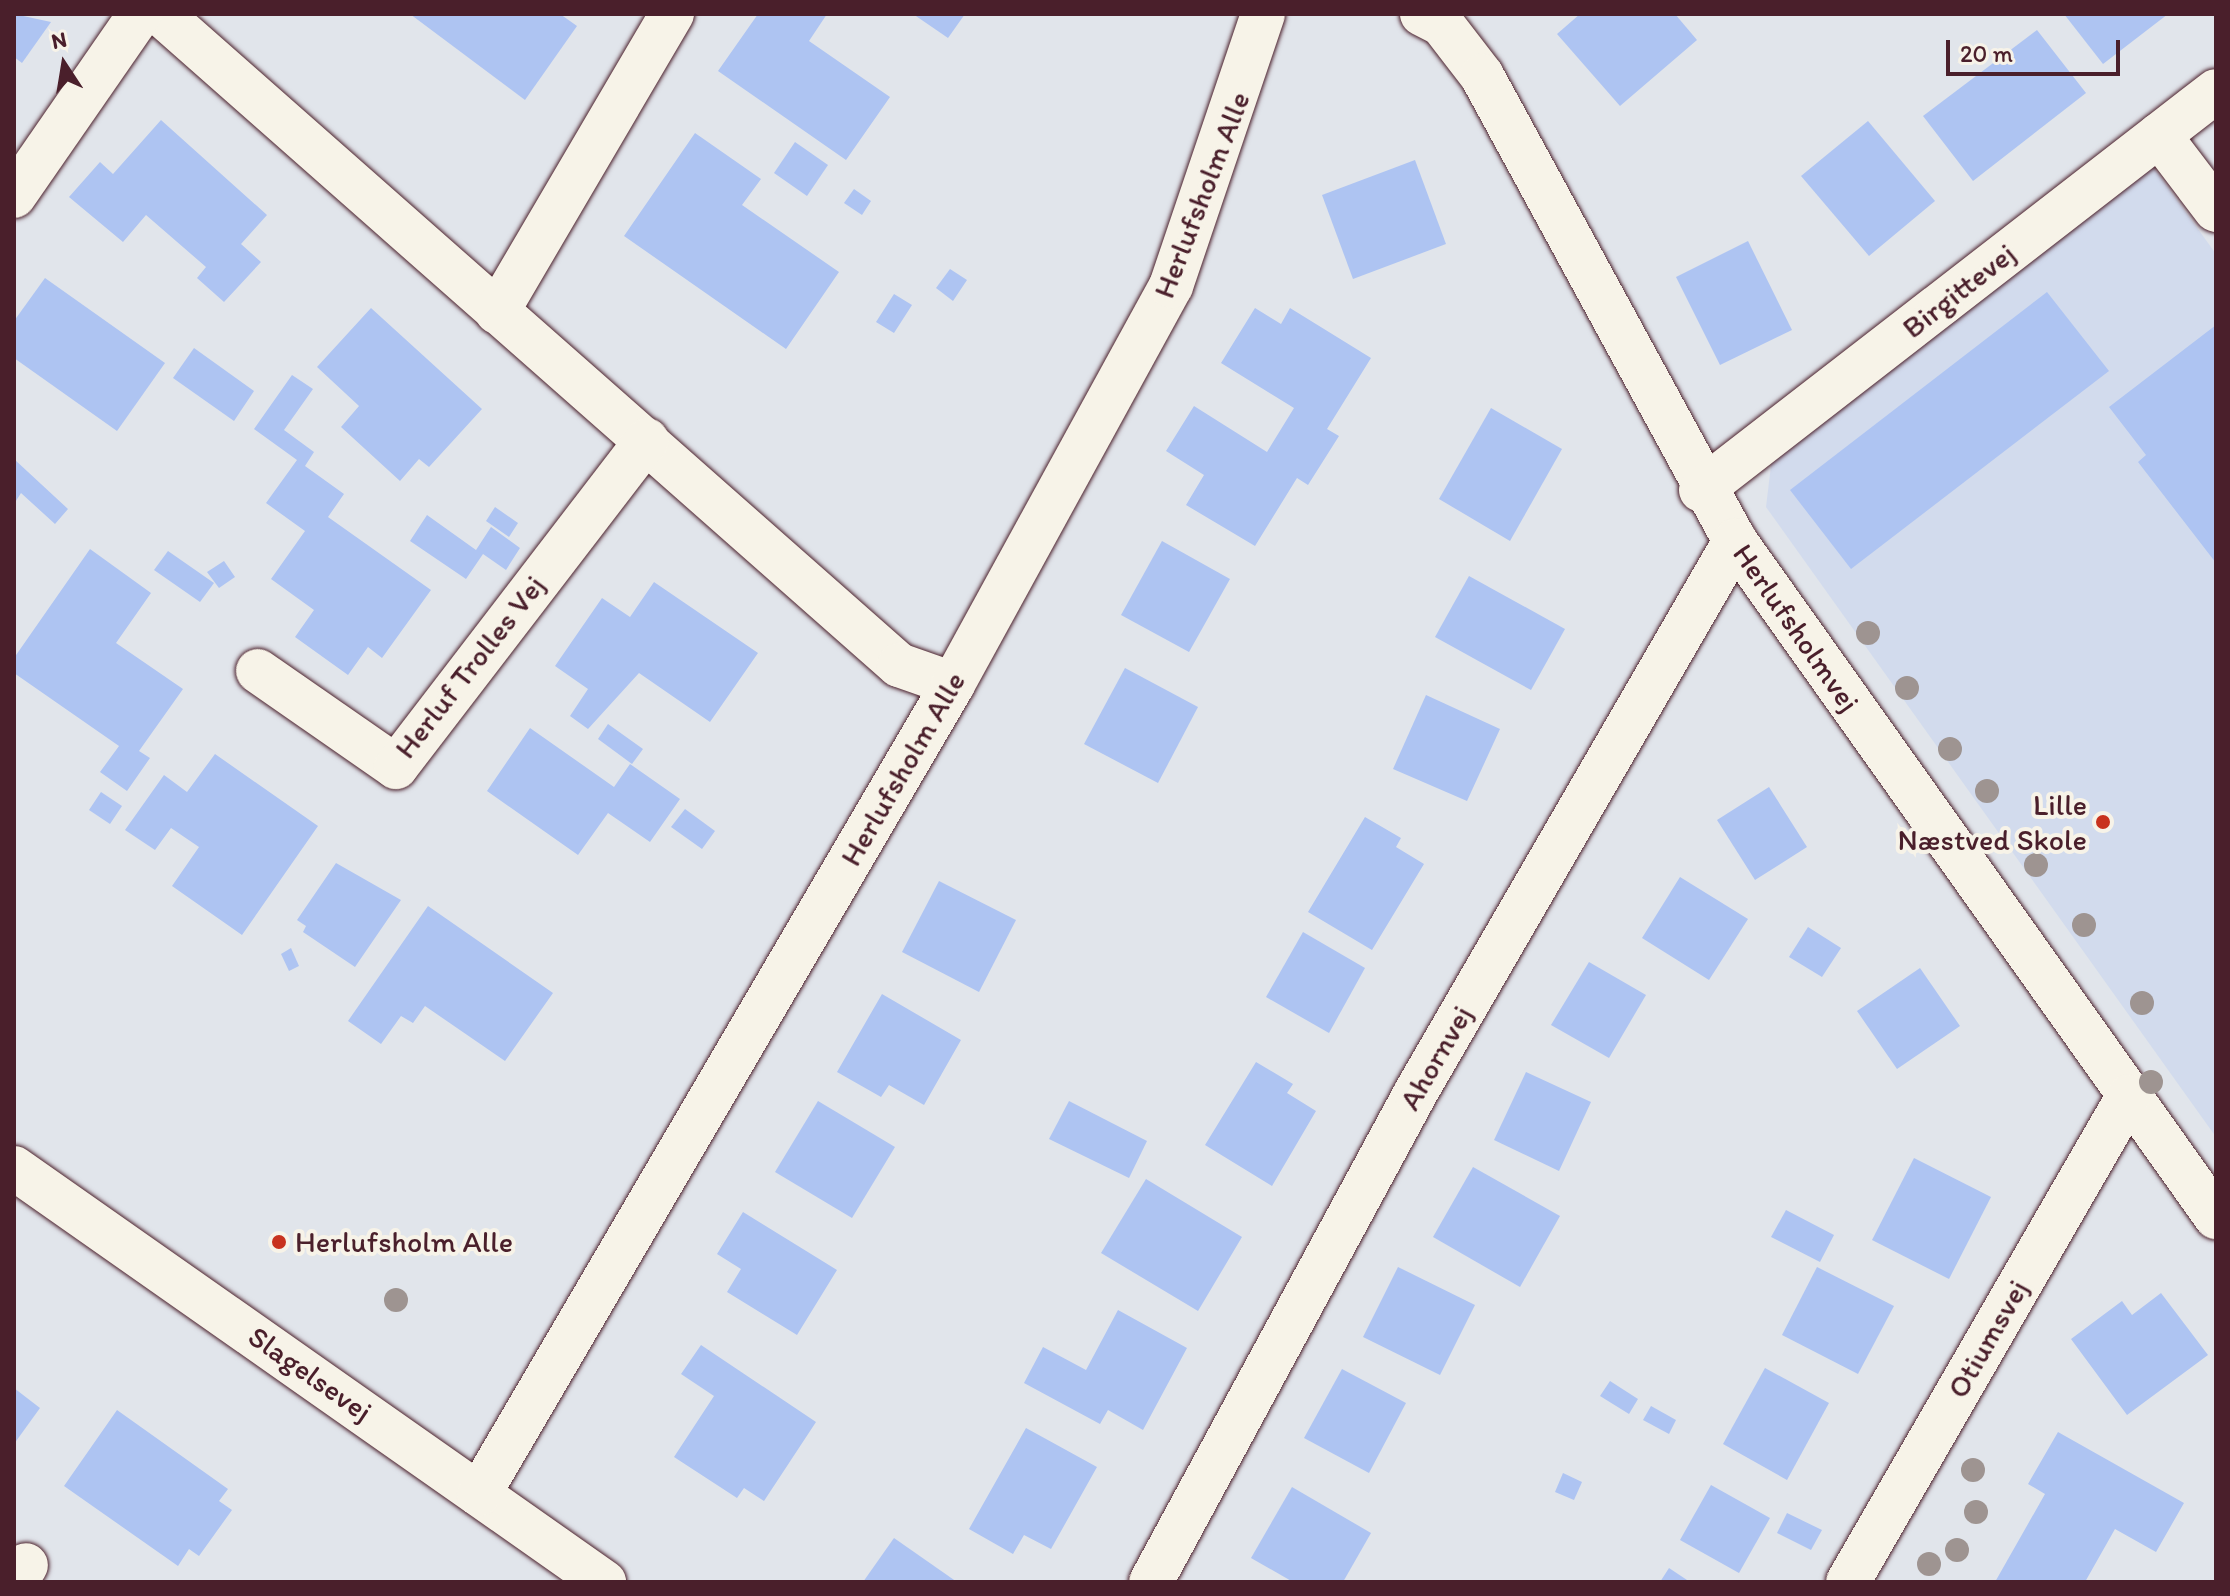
<!DOCTYPE html>
<meta charset="utf-8">
<style>
body{margin:0}
#map{position:relative;width:2230px;height:1596px;overflow:hidden;background:#e1e5eb;font-family:Itim,sans-serif}
div>[style]{position:absolute}
[style*='--x']{left:calc(var(--x)*1px);top:calc(var(--y)*1px);width:calc(var(--w)*1px);rotate:calc(var(--a)*1deg)}
.built>*{inset:0;background:#d2dbed}
.building>*{inset:0;background:#aec4f2}
.roads{filter:drop-shadow(0 0 2px #4a1f2b) drop-shadow(0 0 2px #4a1f2b)}
.minor>*{height:44px;margin:-22px;padding:0 22px;transform-origin:22px;border-radius:22px;background:#f7f3e8}
.trees>*{width:24px;height:24px;margin:-12px;border-radius:50%;background:#9e9491}
.dots>*{width:22px;height:22px;translate:-50% -50%;box-sizing:border-box;border:4px solid #f7f3e8;border-radius:50%}
span{translate:-50% -50%;white-space:nowrap;text-align:center;line-height:1.15;-webkit-text-stroke:8px #f7f3e8;paint-order:stroke}
.street-label{font-size:30px;color:#4a1f2b}
.poi-label{font-size:30px;color:#4a1f2b}
.right{translate:-100% -50%;text-align:right}
.left{translate:0 -50%;text-align:left}
.frame{position:absolute;inset:0;border:16px solid #4a1f2b;pointer-events:none}
.north{position:absolute;left:24px;top:24px;width:80px;height:80px;-webkit-text-stroke:6px #f7f3e8;paint-order:stroke;rotate:348deg;font-size:22px;font-weight:700;line-height:32px;text-align:center;color:#4a1f2b}
.north::after{content:'';display:block;margin:auto;width:28px;height:36px;background:#4a1f2b;clip-path:polygon(50% 0,100% 100%,50% 72%,0 100%)}
.scale{position:absolute;left:1946px;top:40px;width:174px;height:36px;box-sizing:border-box;border:4px solid #4a1f2b;border-top:0;padding-left:10px;font-size:24px;line-height:28px;white-space:nowrap;color:#4a1f2b;-webkit-text-stroke:6px #f7f3e8;paint-order:stroke}
</style>
<div id="map">
<div class="built">
<i style="clip-path:polygon(2153px 167px,2216px 254px,2216px 1137px,1766px 507px,1773px 449px)"></i>
</div>
<div class="building">
<i style="clip-path:polygon(14px 14px,51px 22px,22px 63px,14px 57px)"></i>
<i style="clip-path:polygon(410px 14px,560px 14px,577px 26px,525px 100px)"></i>
<i style="clip-path:polygon(758px 14px,827px 14px,809px 41px,890px 97px,846px 160px,718px 71px)"></i>
<i style="clip-path:polygon(913px 14px,965px 14px,948px 38px)"></i>
<i style="clip-path:polygon(1580px 14px,1675px 14px,1697px 40px,1620px 106px,1557px 34px)"></i>
<i style="clip-path:polygon(2064px 14px,2168px 14px,2103px 64px)"></i>
<i style="clip-path:polygon(2037px 30px,2086px 93px,1973px 181px,1923px 116px)"></i>
<i style="clip-path:polygon(161px 120px,267px 215px,241px 244px,261px 262px,224px 302px,197px 278px,206px 267px,146px 215px,123px 242px,69px 197px,100px 162px,113px 174px)"></i>
<i style="clip-path:polygon(1868px 121px,1935px 201px,1869px 256px,1801px 176px)"></i>
<i style="clip-path:polygon(695px 133px,761px 179px,742px 205px,839px 272px,786px 349px,624px 236px)"></i>
<i style="clip-path:polygon(795px 142px,828px 165px,807px 196px,774px 173px)"></i>
<i style="clip-path:polygon(1415px 160px,1446px 244px,1353px 279px,1322px 195px)"></i>
<i style="clip-path:polygon(854px 189px,871px 201px,862px 215px,844px 203px)"></i>
<i style="clip-path:polygon(1748px 241px,1792px 330px,1720px 365px,1676px 277px)"></i>
<i style="clip-path:polygon(950px 269px,967px 280px,953px 301px,936px 288px)"></i>
<i style="clip-path:polygon(45px 278px,165px 363px,117px 431px,14px 358px,14px 321px)"></i>
<i style="clip-path:polygon(2047px 292px,2109px 371px,1851px 569px,1790px 490px)"></i>
<i style="clip-path:polygon(894px 294px,912px 305px,894px 333px,876px 322px)"></i>
<i style="clip-path:polygon(371px 308px,482px 409px,429px 467px,419px 459px,400px 481px,341px 427px,359px 406px,317px 367px)"></i>
<i style="clip-path:polygon(1255px 308px,1281px 324px,1290px 308px,1371px 358px,1327px 429px,1339px 436px,1308px 485px,1297px 478px,1255px 546px,1186px 505px,1204px 475px,1166px 451px,1194px 406px,1267px 452px,1294px 408px,1221px 363px)"></i>
<i style="clip-path:polygon(2216px 325px,2216px 563px,2138px 462px,2146px 455px,2109px 407px)"></i>
<i style="clip-path:polygon(194px 348px,254px 391px,234px 421px,173px 378px)"></i>
<i style="clip-path:polygon(292px 375px,313px 389px,284px 430px,314px 452px,305px 466px,344px 494px,328px 517px,431px 590px,382px 658px,368px 647px,348px 675px,295px 637px,314px 610px,271px 579px,305px 531px,266px 503px,297px 460px,254px 429px)"></i>
<i style="clip-path:polygon(1491px 408px,1562px 449px,1510px 541px,1439px 499px)"></i>
<i style="clip-path:polygon(14px 459px,68px 509px,55px 524px,21px 493px,14px 504px)"></i>
<i style="clip-path:polygon(495px 507px,518px 523px,509px 537px,486px 521px)"></i>
<i style="clip-path:polygon(427px 515px,476px 550px,491px 527px,520px 548px,506px 570px,483px 554px,466px 579px,410px 541px)"></i>
<i style="clip-path:polygon(1162px 541px,1230px 579px,1189px 652px,1121px 615px)"></i>
<i style="clip-path:polygon(90px 549px,151px 593px,116px 643px,183px 689px,139px 751px,150px 758px,127px 791px,100px 772px,119px 746px,14px 673px,14px 658px)"></i>
<i style="clip-path:polygon(168px 551px,214px 583px,200px 602px,154px 570px)"></i>
<i style="clip-path:polygon(224px 561px,235px 577px,219px 588px,207px 572px)"></i>
<i style="clip-path:polygon(1469px 576px,1565px 629px,1531px 690px,1435px 637px)"></i>
<i style="clip-path:polygon(654px 582px,758px 653px,710px 722px,639px 673px,588px 729px,570px 716px,588px 689px,555px 666px,602px 598px,630px 617px)"></i>
<i style="clip-path:polygon(1125px 668px,1198px 707px,1158px 783px,1084px 744px)"></i>
<i style="clip-path:polygon(1426px 695px,1500px 729px,1467px 801px,1393px 769px)"></i>
<i style="clip-path:polygon(608px 724px,643px 749px,632px 764px,598px 739px)"></i>
<i style="clip-path:polygon(530px 728px,614px 787px,630px 764px,680px 799px,650px 842px,608px 813px,578px 855px,487px 791px)"></i>
<i style="clip-path:polygon(215px 754px,318px 826px,242px 935px,172px 886px,199px 847px,171px 828px,155px 850px,125px 830px,164px 775px,187px 792px)"></i>
<i style="clip-path:polygon(1769px 787px,1807px 847px,1755px 880px,1717px 820px)"></i>
<i style="clip-path:polygon(101px 792px,122px 806px,110px 824px,89px 810px)"></i>
<i style="clip-path:polygon(685px 809px,715px 831px,702px 849px,671px 827px)"></i>
<i style="clip-path:polygon(1365px 817px,1401px 838px,1396px 847px,1424px 864px,1372px 950px,1308px 912px)"></i>
<i style="clip-path:polygon(336px 863px,401px 900px,355px 967px,303px 932px,306px 926px,297px 920px)"></i>
<i style="clip-path:polygon(1680px 877px,1748px 919px,1709px 980px,1642px 938px)"></i>
<i style="clip-path:polygon(939px 881px,1016px 920px,979px 992px,902px 952px)"></i>
<i style="clip-path:polygon(428px 906px,553px 993px,505px 1061px,425px 1006px,413px 1023px,401px 1016px,381px 1044px,348px 1021px)"></i>
<i style="clip-path:polygon(1808px 927px,1841px 948px,1822px 977px,1789px 957px)"></i>
<i style="clip-path:polygon(1303px 932px,1365px 968px,1329px 1033px,1266px 997px)"></i>
<i style="clip-path:polygon(291px 948px,299px 966px,289px 971px,281px 954px)"></i>
<i style="clip-path:polygon(1589px 962px,1646px 995px,1609px 1058px,1551px 1025px)"></i>
<i style="clip-path:polygon(1920px 968px,1960px 1026px,1897px 1069px,1857px 1011px)"></i>
<i style="clip-path:polygon(882px 994px,961px 1040px,924px 1105px,889px 1085px,881px 1097px,837px 1072px)"></i>
<i style="clip-path:polygon(1256px 1062px,1293px 1084px,1287px 1093px,1316px 1111px,1272px 1186px,1205px 1145px)"></i>
<i style="clip-path:polygon(1526px 1072px,1591px 1102px,1559px 1171px,1494px 1140px)"></i>
<i style="clip-path:polygon(818px 1101px,895px 1147px,852px 1218px,775px 1172px)"></i>
<i style="clip-path:polygon(1069px 1101px,1147px 1141px,1129px 1178px,1049px 1139px)"></i>
<i style="clip-path:polygon(1914px 1158px,1991px 1197px,1949px 1279px,1872px 1240px)"></i>
<i style="clip-path:polygon(1473px 1167px,1560px 1216px,1520px 1287px,1433px 1237px)"></i>
<i style="clip-path:polygon(1146px 1179px,1242px 1237px,1198px 1311px,1101px 1253px)"></i>
<i style="clip-path:polygon(1786px 1210px,1834px 1235px,1820px 1262px,1771px 1237px)"></i>
<i style="clip-path:polygon(743px 1212px,837px 1270px,797px 1335px,727px 1292px,741px 1269px,717px 1254px)"></i>
<i style="clip-path:polygon(1398px 1267px,1475px 1305px,1440px 1375px,1363px 1337px)"></i>
<i style="clip-path:polygon(1817px 1267px,1894px 1306px,1858px 1374px,1782px 1335px)"></i>
<i style="clip-path:polygon(2161px 1293px,2208px 1355px,2127px 1415px,2071px 1339px,2122px 1301px,2132px 1315px)"></i>
<i style="clip-path:polygon(1118px 1310px,1187px 1348px,1143px 1430px,1108px 1410px,1100px 1424px,1024px 1383px,1043px 1347px,1086px 1370px)"></i>
<i style="clip-path:polygon(701px 1345px,816px 1422px,764px 1501px,744px 1488px,737px 1498px,674px 1457px,714px 1396px,681px 1374px)"></i>
<i style="clip-path:polygon(1765px 1368px,1829px 1403px,1787px 1480px,1723px 1444px)"></i>
<i style="clip-path:polygon(1342px 1369px,1406px 1403px,1369px 1473px,1304px 1438px)"></i>
<i style="clip-path:polygon(1610px 1381px,1638px 1399px,1629px 1414px,1600px 1396px)"></i>
<i style="clip-path:polygon(14px 1388px,40px 1408px,14px 1444px)"></i>
<i style="clip-path:polygon(1651px 1406px,1676px 1420px,1669px 1434px,1643px 1420px)"></i>
<i style="clip-path:polygon(117px 1410px,228px 1489px,219px 1501px,232px 1510px,199px 1556px,189px 1549px,178px 1566px,64px 1486px)"></i>
<i style="clip-path:polygon(1026px 1428px,1097px 1467px,1051px 1549px,1024px 1535px,1013px 1554px,969px 1529px)"></i>
<i style="clip-path:polygon(2058px 1432px,2184px 1503px,2156px 1552px,2115px 1529px,2085px 1582px,1995px 1582px,2045px 1494px,2028px 1484px)"></i>
<i style="clip-path:polygon(1563px 1473px,1582px 1482px,1574px 1500px,1555px 1492px)"></i>
<i style="clip-path:polygon(1711px 1485px,1770px 1518px,1739px 1573px,1680px 1540px)"></i>
<i style="clip-path:polygon(1292px 1487px,1371px 1533px,1343px 1582px,1293px 1582px,1251px 1558px)"></i>
<i style="clip-path:polygon(1787px 1513px,1822px 1530px,1811px 1550px,1777px 1533px)"></i>
<i style="clip-path:polygon(894px 1538px,957px 1582px,863px 1582px)"></i>
<i style="clip-path:polygon(1669px 1568px,1690px 1582px,1660px 1582px)"></i>
</div>
<div class="roads">
<div class="minor">
<i style="--x:161;--y:14;--w:984;--a:41.42"></i>
<i style="--x:899;--y:665;--w:57;--a:19.4"></i>
<i style="--x:1422;--y:14;--w:22;--a:27"></i>
<i style="--x:1442;--y:24;--w:66;--a:52.4"></i>
<i style="--x:1482;--y:76;--w:529;--a:61.45"></i>
<i style="--x:1735;--y:541;--w:830;--a:54.57"></i>
<i style="--x:2159;--y:135;--w:94;--a:52.8"></i>
<i style="--x:14;--y:196;--w:221;--a:-55.3"></i>
<i style="--x:497;--y:312;--w:346;--a:-59.6"></i>
<i style="--x:1701;--y:490;--w:651;--a:-37.77"></i>
<i style="--x:258;--y:671;--w:168;--a:34.8"></i>
<i style="--x:396;--y:767;--w:412;--a:-52.5"></i>
<i style="--x:14;--y:1168;--w:721;--a:35.06"></i>
<i style="--x:479;--y:1494;--w:938;--a:-59.66"></i>
<i style="--x:953;--y:684;--w:454;--a:-61.3"></i>
<i style="--x:1171;--y:286;--w:287;--a:-71.3"></i>
<i style="--x:15;--y:1582;--w:20;--a:-57"></i>
<i style="--x:1151;--y:1582;--w:557;--a:-61.59"></i>
<i style="--x:1416;--y:1092;--w:637;--a:-59.93"></i>
<i style="--x:1848;--y:1582;--w:560;--a:-60"></i>
</div>
</div>
<div class="trees">
<i style="left:1868px;top:633px"></i>
<i style="left:1907px;top:688px"></i>
<i style="left:1950px;top:749px"></i>
<i style="left:1987px;top:791px"></i>
<i style="left:2036px;top:865px"></i>
<i style="left:2084px;top:925px"></i>
<i style="left:2142px;top:1003px"></i>
<i style="left:2151px;top:1082px"></i>
<i style="left:396px;top:1300px"></i>
<i style="left:1973px;top:1470px"></i>
<i style="left:1976px;top:1512px"></i>
<i style="left:1957px;top:1550px"></i>
<i style="left:1929px;top:1564px"></i>
</div>
<div class="dots">
<i style="left:2103px;top:822px;background:#c8321e"></i>
<i style="left:279px;top:1242px;background:#c8321e"></i>
</div>
<div class="street-label">
<span style="left:1202px;top:195px;rotate:-69deg">Herlufsholm Alle</span>
<span style="left:1959px;top:291px;rotate:-38deg">Birgittevej</span>
<span style="left:1796px;top:628px;rotate:55deg">Herlufsholmvej</span>
<span style="left:470px;top:667px;rotate:-52deg">Herluf Trolles Vej</span>
<span style="left:903px;top:769px;rotate:-60deg">Herlufsholm Alle</span>
<span style="left:1436px;top:1058px;rotate:-60deg">Ahornvej</span>
<span style="left:1988px;top:1339px;rotate:-60deg">Otiumsvej</span>
<span style="left:310px;top:1374px;rotate:35deg">Slagelsevej</span>
</div>
<div class="poi-label">
<span class="right" style="left:2087px;top:822px">Lille<br>Næstved Skole</span>
<span class="left" style="left:295px;top:1242px">Herlufsholm Alle</span>
</div>
<div class="frame"></div>
<div class="north">N</div>
<div class="scale">20 m</div>
</div>
